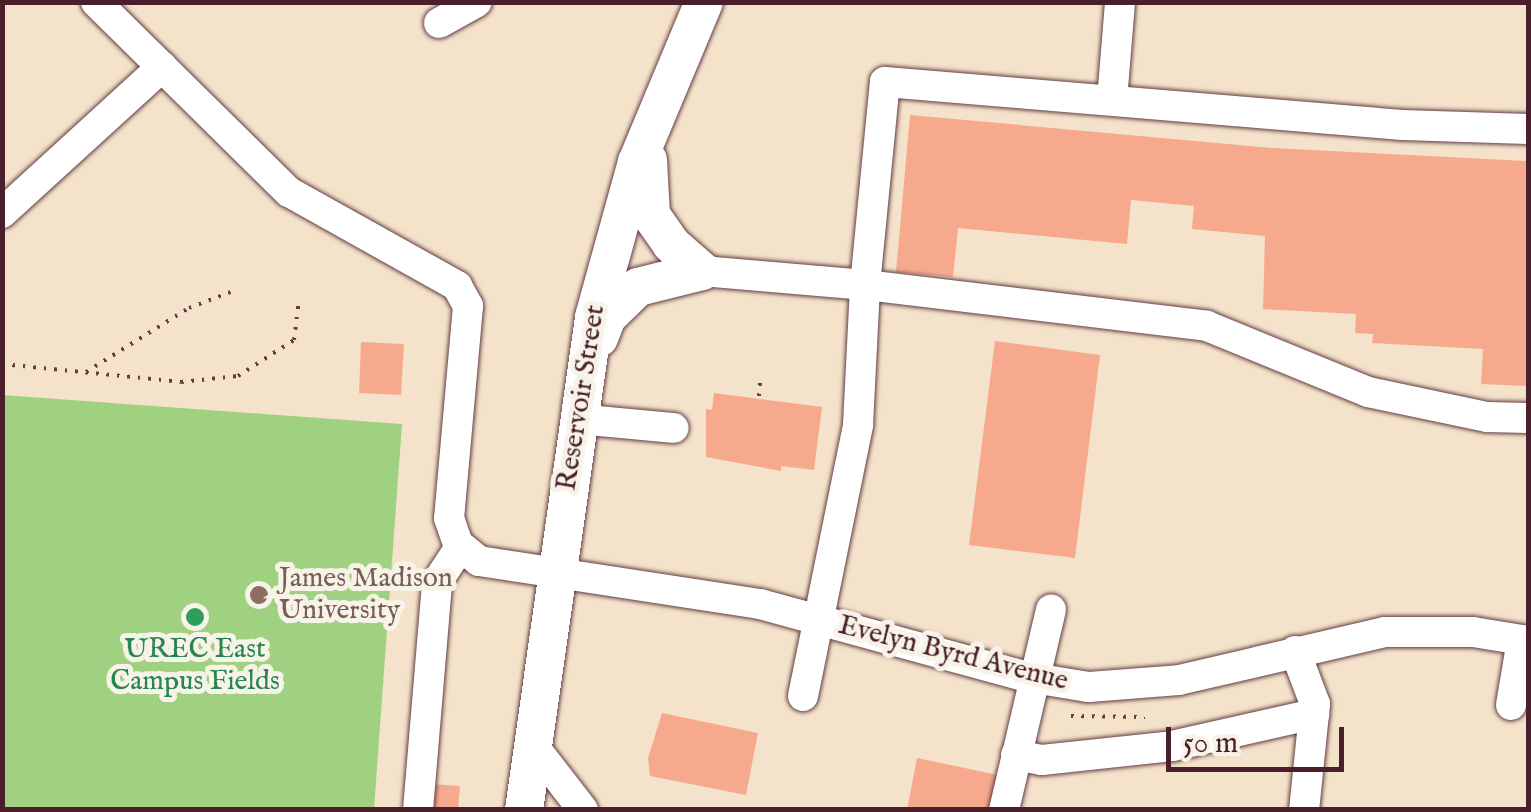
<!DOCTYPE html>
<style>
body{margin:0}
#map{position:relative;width:1531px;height:812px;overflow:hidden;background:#f4e3ca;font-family:"IM FELL English",serif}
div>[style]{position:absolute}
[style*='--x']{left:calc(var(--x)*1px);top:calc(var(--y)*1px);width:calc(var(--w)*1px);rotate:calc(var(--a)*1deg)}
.green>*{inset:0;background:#a0d181}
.building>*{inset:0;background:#f7a98e}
.path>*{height:4px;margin-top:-2px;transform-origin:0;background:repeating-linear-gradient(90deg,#643c43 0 2.5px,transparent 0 10.5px)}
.roads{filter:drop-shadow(0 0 2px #643c43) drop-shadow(0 0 2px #643c43)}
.minor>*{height:30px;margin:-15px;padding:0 15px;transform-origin:15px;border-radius:15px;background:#fff}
.major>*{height:38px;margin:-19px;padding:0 19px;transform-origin:19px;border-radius:19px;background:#fff}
.dots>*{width:28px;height:28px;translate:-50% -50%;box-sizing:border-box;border:5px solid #f7f3e8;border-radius:50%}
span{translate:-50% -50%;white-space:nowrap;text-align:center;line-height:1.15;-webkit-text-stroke:10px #f7f3e8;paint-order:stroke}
.street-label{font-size:28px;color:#4a1f2b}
.education-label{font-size:28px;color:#785e54}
.left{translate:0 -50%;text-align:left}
.leisure-label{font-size:28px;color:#27864d}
.frame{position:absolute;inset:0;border:5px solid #4a1f2b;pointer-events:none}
.scale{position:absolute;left:1166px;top:727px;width:178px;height:45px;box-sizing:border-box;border:5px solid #4a1f2b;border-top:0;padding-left:12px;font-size:30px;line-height:35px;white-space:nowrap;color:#4a1f2b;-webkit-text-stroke:8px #f7f3e8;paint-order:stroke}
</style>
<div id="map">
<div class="green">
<i style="clip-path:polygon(2px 395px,402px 424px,374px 809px,3px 809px)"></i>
</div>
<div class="building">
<i style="clip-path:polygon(910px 115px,1273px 148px,1528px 161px,1528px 386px,1481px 384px,1483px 349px,1372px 343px,1373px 334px,1355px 333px,1356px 314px,1263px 309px,1265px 236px,1192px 229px,1194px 206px,1131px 200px,1127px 244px,958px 228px,953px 277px,896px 272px)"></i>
<i style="clip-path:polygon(995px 341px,1100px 355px,1075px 558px,969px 545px)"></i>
<i style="clip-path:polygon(361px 342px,404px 344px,401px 395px,359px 393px)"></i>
<i style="clip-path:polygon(714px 393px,822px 407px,814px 470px,781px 466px,781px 471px,706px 457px,706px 409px,712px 410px)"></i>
<i style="clip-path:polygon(662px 713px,758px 733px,746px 795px,650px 776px,648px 758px)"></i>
<i style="clip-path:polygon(917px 758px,998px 775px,991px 810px,907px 810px)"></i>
<i style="clip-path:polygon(431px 784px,460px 786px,458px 810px,430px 810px)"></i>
</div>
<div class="path">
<i style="--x:2;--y:364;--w:180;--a:5.7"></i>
<i style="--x:181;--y:382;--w:57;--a:-6"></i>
<i style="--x:238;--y:376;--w:67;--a:-32.7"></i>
<i style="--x:294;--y:340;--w:41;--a:-83"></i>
<i style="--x:86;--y:372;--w:121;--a:-31.9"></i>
<i style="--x:189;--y:308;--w:45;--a:-20.9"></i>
<i style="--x:759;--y:396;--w:16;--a:-86"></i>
<i style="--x:1071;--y:716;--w:74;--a:0.8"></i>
</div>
<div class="roads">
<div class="minor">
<i style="--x:96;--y:2;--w:271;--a:44.6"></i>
<i style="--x:289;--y:192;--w:193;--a:29.2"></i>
<i style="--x:457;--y:286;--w:23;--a:61"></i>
<i style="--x:468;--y:306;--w:213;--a:95.1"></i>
<i style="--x:449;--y:518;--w:28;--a:71"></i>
<i style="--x:458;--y:544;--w:27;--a:39"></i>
<i style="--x:479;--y:561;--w:284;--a:8.7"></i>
<i style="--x:760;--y:604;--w:277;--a:15.3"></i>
<i style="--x:1027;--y:677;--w:63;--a:9.2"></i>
<i style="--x:1089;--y:687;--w:90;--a:-4.4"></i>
<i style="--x:1179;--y:680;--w:212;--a:-13.1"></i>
<i style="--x:1385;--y:632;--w:88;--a:0"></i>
<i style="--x:1473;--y:632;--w:56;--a:9.3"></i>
<i style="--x:439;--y:23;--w:43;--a:-28.9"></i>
<i style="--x:1112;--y:100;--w:98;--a:-85.3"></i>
<i style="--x:2;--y:213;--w:217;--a:-42.4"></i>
<i style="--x:702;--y:271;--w:164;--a:4.9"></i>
<i style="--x:865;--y:285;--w:204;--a:-84.4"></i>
<i style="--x:885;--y:82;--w:519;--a:4.75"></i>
<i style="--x:1402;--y:125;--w:126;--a:1.8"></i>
<i style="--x:577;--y:419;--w:97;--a:5.3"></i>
<i style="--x:1295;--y:651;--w:57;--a:69.3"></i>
<i style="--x:1315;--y:704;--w:107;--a:95.9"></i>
<i style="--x:803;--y:696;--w:277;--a:-78.5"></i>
<i style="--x:858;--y:425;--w:140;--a:-87.1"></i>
<i style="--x:865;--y:285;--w:344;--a:6.8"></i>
<i style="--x:1207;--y:326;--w:174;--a:22.3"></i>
<i style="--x:1368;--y:392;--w:122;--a:11.9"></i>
<i style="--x:1487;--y:417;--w:41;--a:1.4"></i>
<i style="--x:1511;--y:705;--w:66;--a:-80.4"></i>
<i style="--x:532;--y:744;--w:83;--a:52.3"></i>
<i style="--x:1016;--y:755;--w:26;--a:11"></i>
<i style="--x:1042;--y:760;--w:131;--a:-6.1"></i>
<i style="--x:1172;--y:746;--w:146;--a:-12.7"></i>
<i style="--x:418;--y:810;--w:229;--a:-85.2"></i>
<i style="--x:437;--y:582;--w:42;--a:-56.7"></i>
<i style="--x:1004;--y:810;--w:206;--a:-76.8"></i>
</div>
<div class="major">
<i style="--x:648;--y:160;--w:55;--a:86.9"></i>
<i style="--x:651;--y:215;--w:35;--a:55"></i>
<i style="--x:671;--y:244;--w:41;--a:41.1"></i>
<i style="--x:599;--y:338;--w:22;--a:-69"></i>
<i style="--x:607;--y:317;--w:43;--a:-44.1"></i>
<i style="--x:638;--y:287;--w:66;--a:-14"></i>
<i style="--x:524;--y:810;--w:498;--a:-81.9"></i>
<i style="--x:594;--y:317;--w:161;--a:-74.5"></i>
<i style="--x:637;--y:162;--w:173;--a:-67.3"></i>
</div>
</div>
<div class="dots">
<i style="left:259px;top:595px;background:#8d6e63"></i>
<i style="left:195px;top:617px;background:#2e9e5b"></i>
</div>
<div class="street-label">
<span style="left:582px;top:398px;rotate:-81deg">Reservoir Street</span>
<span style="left:953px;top:654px;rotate:14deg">Evelyn Byrd Avenue</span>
</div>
<div class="education-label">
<span class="left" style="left:279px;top:595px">James Madison<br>University</span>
</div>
<div class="leisure-label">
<span style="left:195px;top:666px">UREC East<br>Campus Fields</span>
</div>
<div class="frame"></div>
<div class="scale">50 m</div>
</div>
